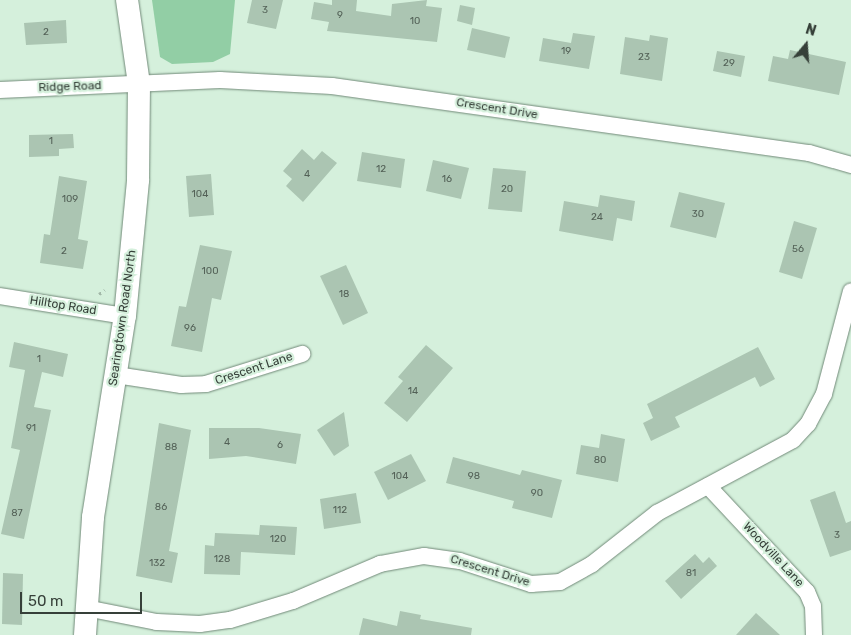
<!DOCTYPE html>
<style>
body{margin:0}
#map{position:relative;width:851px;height:635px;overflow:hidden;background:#d5f0dc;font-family:Rubik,sans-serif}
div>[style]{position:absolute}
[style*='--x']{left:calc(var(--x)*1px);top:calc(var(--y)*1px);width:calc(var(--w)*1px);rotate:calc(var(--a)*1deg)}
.green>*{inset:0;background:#92cea5}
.building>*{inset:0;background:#abc5b2}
.path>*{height:3px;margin-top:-1.5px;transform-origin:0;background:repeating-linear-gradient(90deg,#a2b8a8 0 2.5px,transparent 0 6.5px)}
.roads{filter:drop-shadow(0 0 1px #718978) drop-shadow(0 0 1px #718978)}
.minor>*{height:16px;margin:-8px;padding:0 8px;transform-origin:8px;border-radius:8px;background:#fff}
.secondary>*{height:22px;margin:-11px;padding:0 11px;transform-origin:11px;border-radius:11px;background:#fff}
span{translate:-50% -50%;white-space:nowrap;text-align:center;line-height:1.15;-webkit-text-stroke:4.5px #d5f0dc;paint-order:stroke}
.number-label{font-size:10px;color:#536157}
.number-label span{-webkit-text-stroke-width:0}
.street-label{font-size:12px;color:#364039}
.north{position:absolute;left:781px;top:20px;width:50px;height:50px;-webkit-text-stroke:4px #d5f0dc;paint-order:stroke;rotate:18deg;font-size:14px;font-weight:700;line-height:20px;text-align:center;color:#364039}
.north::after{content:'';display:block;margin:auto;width:18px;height:22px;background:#364039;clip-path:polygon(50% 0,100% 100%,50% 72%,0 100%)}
.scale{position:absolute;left:20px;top:592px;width:122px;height:22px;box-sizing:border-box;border:2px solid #364039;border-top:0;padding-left:6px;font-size:15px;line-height:18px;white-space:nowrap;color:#364039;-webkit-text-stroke:4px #d5f0dc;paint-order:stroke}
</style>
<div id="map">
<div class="green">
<i style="clip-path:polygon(152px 0,235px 0,230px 54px,213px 62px,172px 64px,160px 57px)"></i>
</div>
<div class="building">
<i style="clip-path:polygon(252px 0,283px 0,276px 29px,247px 23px)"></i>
<i style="clip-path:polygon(332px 0,357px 0,356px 11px,391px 16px,392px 4px,427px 0,426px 6px,442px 8px,437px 42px,327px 31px,329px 22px,311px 19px,314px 2px,332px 5px)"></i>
<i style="clip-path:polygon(460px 5px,475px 8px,472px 25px,457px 21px)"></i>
<i style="clip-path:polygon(66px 20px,67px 43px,26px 45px,24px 23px)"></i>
<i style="clip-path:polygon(472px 28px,510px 37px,505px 58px,467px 50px)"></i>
<i style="clip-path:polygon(573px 33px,595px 36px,589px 69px,539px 61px,543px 38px,571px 43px)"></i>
<i style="clip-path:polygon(650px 35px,668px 38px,662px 81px,620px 74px,625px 37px,649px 41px)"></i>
<i style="clip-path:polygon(790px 50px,846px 62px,839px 95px,768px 81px,773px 56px,788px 59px)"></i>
<i style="clip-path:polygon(717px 51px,745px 56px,741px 77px,713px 71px)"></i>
<i style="clip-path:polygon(73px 134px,74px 148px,59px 149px,59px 156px,29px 157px,29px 135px)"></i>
<i style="clip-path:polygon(302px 149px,314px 160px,322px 151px,337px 163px,303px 202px,286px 186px,292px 179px,283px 171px)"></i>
<i style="clip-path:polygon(362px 152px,405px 159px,401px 188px,357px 181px)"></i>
<i style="clip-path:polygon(433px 160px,469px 168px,461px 199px,426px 191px)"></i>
<i style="clip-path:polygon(493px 168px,526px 171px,522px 212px,488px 209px)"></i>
<i style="clip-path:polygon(211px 174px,214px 215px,189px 217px,186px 176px)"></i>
<i style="clip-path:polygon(59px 176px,87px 181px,78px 239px,88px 241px,83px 269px,40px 263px,44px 234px,50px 235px)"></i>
<i style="clip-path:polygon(679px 192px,725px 203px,716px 238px,670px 227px)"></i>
<i style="clip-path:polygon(600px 195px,635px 201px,632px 221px,617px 218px,613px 241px,559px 231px,564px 201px,598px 207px)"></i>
<i style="clip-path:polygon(794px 221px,817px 228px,802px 279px,779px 272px)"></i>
<i style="clip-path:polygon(200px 245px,232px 251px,221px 300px,212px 298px,202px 352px,171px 346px,179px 306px,186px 307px)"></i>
<i style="clip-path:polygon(346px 265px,368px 313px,343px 325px,320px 276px)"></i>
<i style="clip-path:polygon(14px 342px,68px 354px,63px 377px,42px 372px,34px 407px,51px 410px,24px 539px,1px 534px,20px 450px,11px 448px,25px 370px,9px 367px)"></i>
<i style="clip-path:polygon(426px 345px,453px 368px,407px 422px,384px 403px,403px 381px,398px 377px)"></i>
<i style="clip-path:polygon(758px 347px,775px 379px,760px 387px,755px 377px,675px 417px,680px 427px,651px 441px,643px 423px,653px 418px,647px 404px)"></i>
<i style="clip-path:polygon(344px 412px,349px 446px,334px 456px,317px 430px)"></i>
<i style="clip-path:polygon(159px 423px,191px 430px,169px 551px,178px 553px,172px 583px,136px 576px)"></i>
<i style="clip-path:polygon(209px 428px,259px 428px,301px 434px,296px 464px,246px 456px,209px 459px)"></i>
<i style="clip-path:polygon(601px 434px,625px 439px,618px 482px,576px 474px,581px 445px,599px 448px)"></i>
<i style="clip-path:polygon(411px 454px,426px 481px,388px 500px,374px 472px)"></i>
<i style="clip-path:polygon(453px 457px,520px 475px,522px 470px,562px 480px,552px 518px,512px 508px,514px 501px,446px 483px)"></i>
<i style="clip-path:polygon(835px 491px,846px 523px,851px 521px,851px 550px,830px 557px,810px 500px)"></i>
<i style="clip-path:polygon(356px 493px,361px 523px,324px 529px,320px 499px)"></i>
<i style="clip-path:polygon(260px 525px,297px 527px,295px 555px,241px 552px,240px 575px,204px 574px,205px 545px,214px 546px,215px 533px,259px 535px)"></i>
<i style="clip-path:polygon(695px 554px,703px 563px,709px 557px,717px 566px,681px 599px,665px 581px)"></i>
<i style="clip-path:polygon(3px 573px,23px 574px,22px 625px,2px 624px)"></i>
<i style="clip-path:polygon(400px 611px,421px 615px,420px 619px,472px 628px,471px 635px,359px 635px,363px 618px,397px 626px)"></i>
<i style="clip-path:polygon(756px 613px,780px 635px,736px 635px)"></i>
</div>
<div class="path">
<i style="--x:99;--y:294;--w:7;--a:-34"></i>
</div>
<div class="roads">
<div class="minor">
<i style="--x:0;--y:90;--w:220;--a:-2.6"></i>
<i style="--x:220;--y:80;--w:112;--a:3.1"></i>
<i style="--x:332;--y:86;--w:482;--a:8"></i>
<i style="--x:809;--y:153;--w:44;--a:15.9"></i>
<i style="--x:0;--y:296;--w:127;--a:9.1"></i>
<i style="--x:116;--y:375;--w:66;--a:8.7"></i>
<i style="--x:181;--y:385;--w:25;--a:-2"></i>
<i style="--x:206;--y:384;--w:101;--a:-17.4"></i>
<i style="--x:708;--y:486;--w:145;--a:47"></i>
<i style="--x:807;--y:592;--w:15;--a:67"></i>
<i style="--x:813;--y:606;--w:29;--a:88"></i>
<i style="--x:86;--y:608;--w:72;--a:11.2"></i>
<i style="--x:157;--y:622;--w:43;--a:2.7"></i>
<i style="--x:200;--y:624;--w:30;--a:-8"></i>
<i style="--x:230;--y:620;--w:66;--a:-16.8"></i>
<i style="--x:293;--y:601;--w:95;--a:-23"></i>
<i style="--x:380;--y:564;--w:45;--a:-10.3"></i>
<i style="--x:424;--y:556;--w:36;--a:8"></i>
<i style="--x:460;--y:561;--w:75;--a:17.9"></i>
<i style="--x:531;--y:584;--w:29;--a:-4"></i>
<i style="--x:560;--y:582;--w:37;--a:-29"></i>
<i style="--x:592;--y:564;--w:83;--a:-38.1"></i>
<i style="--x:657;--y:513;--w:154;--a:-28.2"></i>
<i style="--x:793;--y:440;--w:22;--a:-47"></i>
<i style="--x:808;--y:424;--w:34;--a:-62"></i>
<i style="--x:824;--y:394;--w:106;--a:-75.3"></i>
</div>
<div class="secondary">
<i style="--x:85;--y:635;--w:118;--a:-86.1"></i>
<i style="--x:93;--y:517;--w:204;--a:-81"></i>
<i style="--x:125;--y:316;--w:137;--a:-84.5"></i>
<i style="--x:138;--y:180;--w:96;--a:-89.4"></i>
<i style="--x:139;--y:84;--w:85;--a:-98.1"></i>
</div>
</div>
<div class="number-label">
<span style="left:265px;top:11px">3</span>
<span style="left:340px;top:16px">9</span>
<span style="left:415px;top:22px">10</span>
<span style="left:46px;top:33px">2</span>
<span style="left:566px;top:52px">19</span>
<span style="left:644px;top:58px">23</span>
<span style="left:729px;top:64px">29</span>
<span style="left:51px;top:142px">1</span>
<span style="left:381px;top:170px">12</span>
<span style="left:307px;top:175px">4</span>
<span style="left:447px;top:180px">16</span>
<span style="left:507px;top:190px">20</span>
<span style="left:200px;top:195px">104</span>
<span style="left:70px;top:200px">109</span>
<span style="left:698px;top:215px">30</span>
<span style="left:597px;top:218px">24</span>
<span style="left:798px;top:250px">56</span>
<span style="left:64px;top:252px">2</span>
<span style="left:210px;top:272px">100</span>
<span style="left:344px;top:295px">18</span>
<span style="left:190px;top:329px">96</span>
<span style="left:39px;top:360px">1</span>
<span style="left:413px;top:392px">14</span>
<span style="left:31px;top:429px">91</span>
<span style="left:227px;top:443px">4</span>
<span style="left:280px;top:446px">6</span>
<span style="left:171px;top:448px">88</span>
<span style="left:600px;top:461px">80</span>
<span style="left:400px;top:477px">104</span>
<span style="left:474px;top:477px">98</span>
<span style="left:537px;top:494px">90</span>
<span style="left:161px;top:508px">86</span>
<span style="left:340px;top:511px">112</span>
<span style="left:17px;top:514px">87</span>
<span style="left:837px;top:536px">3</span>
<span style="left:278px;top:540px">120</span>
<span style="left:222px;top:560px">128</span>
<span style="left:157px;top:564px">132</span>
<span style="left:691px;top:574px">81</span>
</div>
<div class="street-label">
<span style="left:70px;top:87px;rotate:-2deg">Ridge Road</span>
<span style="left:497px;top:109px;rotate:9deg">Crescent Drive</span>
<span style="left:63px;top:306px;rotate:9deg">Hilltop Road</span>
<span style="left:123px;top:318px;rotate:-82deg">Searingtown Road North</span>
<span style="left:254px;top:369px;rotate:-18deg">Crescent Lane</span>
<span style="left:773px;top:555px;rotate:47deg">Woodville Lane</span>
<span style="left:490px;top:571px;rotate:17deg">Crescent Drive</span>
</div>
<div class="north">N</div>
<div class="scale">50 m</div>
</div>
